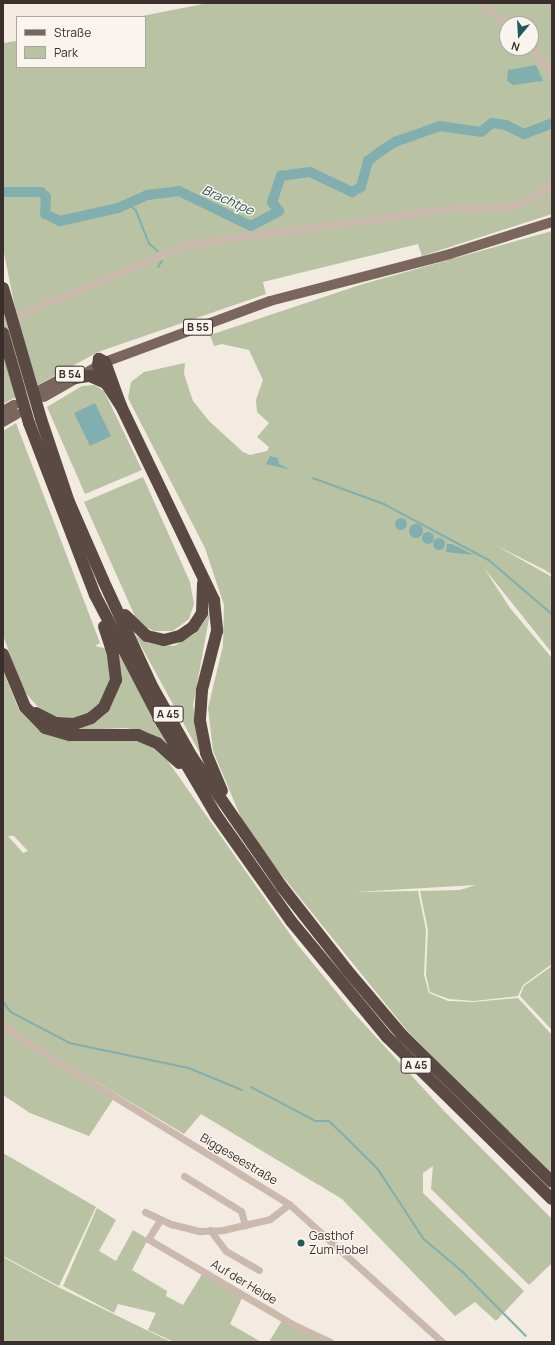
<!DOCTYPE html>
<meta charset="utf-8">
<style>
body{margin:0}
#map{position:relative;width:555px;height:1345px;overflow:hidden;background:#f3eae2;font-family:Manrope,sans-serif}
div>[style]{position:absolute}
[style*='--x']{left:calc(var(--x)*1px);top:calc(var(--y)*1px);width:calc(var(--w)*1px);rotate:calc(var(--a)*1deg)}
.green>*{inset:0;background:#b9c2a2}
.water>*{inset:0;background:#81afaf}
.round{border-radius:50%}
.stream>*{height:1.5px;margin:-0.75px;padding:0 0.75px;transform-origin:0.75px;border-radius:0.75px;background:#81afaf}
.river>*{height:10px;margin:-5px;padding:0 5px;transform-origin:5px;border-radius:5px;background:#81afaf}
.minor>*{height:7px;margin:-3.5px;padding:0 3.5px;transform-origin:3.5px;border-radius:3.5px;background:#cbb9ad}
.primary>*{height:10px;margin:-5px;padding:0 5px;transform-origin:5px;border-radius:5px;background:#7b665d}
.motorway>*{height:12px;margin:-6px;padding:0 6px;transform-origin:6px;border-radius:6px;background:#5b4943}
.motorway-bridge>*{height:12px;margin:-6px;padding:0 6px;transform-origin:6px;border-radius:6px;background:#5b4943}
.dots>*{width:11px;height:11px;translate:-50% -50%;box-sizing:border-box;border:2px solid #faf4ee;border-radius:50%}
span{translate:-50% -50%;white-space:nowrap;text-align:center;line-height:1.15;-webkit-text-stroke:3px #faf4ee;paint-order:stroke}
.shield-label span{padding:1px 3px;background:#faf4ee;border:1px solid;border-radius:3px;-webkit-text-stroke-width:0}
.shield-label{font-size:11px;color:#3a2f2c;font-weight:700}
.street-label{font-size:12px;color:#3a2f2c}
.poi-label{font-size:12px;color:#3a2f2c}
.left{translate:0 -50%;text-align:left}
.water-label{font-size:13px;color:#225a5b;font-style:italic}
.frame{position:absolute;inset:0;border:4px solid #3a2f2c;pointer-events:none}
.legend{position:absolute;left:16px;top:16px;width:130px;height:52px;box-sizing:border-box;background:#faf4ee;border:1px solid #ada5a0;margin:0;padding:5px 7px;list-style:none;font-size:12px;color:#3a2f2c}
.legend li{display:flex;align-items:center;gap:8px;height:20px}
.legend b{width:20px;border:1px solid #ada5a0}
.north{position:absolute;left:499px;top:16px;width:40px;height:40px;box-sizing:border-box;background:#faf4ee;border:1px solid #ada5a0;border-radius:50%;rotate:198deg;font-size:11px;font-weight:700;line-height:16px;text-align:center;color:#3a2f2c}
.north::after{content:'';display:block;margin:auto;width:14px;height:18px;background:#225a5b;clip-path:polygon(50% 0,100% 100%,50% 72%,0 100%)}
</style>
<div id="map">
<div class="green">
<i style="clip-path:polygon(evenodd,208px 3px,552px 3px,552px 214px,422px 256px,418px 244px,263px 282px,266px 294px,98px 352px,3px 404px,3px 314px,15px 308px,3px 248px,3px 43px,17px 41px,17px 67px,145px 67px,145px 17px,137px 17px,208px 3px,507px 24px,531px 24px,531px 48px,507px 48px,507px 24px)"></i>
<i style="clip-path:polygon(552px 231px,552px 575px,545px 570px,495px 545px,552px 577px,552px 653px,484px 568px,510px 608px,552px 658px,552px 964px,523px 985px,518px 996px,474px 1001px,449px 999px,430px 992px,426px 975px,428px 930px,420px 891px,460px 890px,476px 885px,354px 892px,418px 891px,426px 930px,424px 975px,429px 993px,448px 1001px,473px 1002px,518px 998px,552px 1035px,552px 1174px,409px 1033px,247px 832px,213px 751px,208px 708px,223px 646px,224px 605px,205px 548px,128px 398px,131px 382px,144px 372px,185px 363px,184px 374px,193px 401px,209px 421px,243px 452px,250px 455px,267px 451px,269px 447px,257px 437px,269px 423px,257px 412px,256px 400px,263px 380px,249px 350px,222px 344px,214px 346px,210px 335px,363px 284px)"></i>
<i style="clip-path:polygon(94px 385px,104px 391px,142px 470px,85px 494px,47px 407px,82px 386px)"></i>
<i style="clip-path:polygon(16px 423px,91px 619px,100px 643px,95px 646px,117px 651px,171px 751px,150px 733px,126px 728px,75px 730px,56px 727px,22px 689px,3px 635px,3px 431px)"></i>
<i style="clip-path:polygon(143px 477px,190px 582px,194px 604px,189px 619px,173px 631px,154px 631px,138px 623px,84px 502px)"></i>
<i style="clip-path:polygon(210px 613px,193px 706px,202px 757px,135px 635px,149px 643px,174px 646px,196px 633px)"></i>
<i style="clip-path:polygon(evenodd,3px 671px,19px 710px,46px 732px,127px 736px,149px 745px,167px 760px,297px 944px,352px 1011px,444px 1111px,552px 1219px,552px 1263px,529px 1285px,431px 1189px,433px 1166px,423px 1173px,423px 1193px,524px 1291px,496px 1321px,475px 1302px,455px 1316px,342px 1199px,201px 1114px,184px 1134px,25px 1039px,3px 1021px,3px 671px,8px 836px,14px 836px,28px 851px,23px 853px,8px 836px)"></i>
<i style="clip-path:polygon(552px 966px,552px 1030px,520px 996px,524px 986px)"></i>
<i style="clip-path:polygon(3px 1027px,114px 1098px,89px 1136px,30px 1113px,3px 1095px)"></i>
<i style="clip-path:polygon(3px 1153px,96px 1207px,59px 1286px,3px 1256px)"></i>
<i style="clip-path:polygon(97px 1208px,116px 1220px,99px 1251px,116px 1261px,133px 1230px,148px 1239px,132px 1270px,167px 1291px,166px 1296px,183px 1305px,204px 1271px,243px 1296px,230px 1324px,261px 1342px,174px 1342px,148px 1330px,156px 1313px,118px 1304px,114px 1313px,63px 1286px)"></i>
<i style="clip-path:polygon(3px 1257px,58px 1287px,171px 1342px,3px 1342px)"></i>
<i style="clip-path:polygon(283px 1319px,327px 1342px,269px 1342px)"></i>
</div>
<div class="water">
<i style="clip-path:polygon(536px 65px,543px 81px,513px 85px,507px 81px,508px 70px)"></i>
<i style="clip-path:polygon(95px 403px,111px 436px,90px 446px,74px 413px)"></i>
<i style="clip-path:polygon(270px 456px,278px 458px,279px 464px,291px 470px,266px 464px)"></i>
<i class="round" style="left:395px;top:518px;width:12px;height:12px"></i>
<i class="round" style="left:409px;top:524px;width:14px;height:14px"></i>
<i class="round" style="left:422px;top:532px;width:12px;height:12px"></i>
<i class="round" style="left:433px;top:538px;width:12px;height:12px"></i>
<i style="clip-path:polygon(447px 544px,452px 544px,474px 555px,446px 552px)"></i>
</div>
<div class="stream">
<i style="--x:128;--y:204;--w:10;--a:37"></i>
<i style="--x:136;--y:210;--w:35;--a:68"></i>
<i style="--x:149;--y:243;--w:12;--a:42"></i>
<i style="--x:158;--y:267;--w:7;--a:-56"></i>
<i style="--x:313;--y:478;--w:76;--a:20.1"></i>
<i style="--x:384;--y:504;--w:119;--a:28.1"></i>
<i style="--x:489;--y:560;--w:83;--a:40.6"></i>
<i style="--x:3;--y:1001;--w:14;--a:54"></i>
<i style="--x:11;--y:1012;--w:67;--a:27.7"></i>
<i style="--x:70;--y:1043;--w:122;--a:11.9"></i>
<i style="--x:189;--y:1068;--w:57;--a:22.5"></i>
<i style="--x:251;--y:1087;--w:73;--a:27.6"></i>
<i style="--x:316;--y:1121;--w:13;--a:0"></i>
<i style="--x:329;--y:1121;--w:16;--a:43"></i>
<i style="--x:341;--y:1132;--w:52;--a:45"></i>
<i style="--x:378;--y:1169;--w:84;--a:56.7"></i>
<i style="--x:424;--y:1239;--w:50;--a:40.1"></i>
<i style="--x:462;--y:1271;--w:91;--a:45.4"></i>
</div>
<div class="river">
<i style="--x:3;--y:192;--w:38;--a:0"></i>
<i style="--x:41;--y:192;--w:7;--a:45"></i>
<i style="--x:46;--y:197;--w:17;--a:93"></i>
<i style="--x:45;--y:214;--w:17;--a:25"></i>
<i style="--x:60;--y:221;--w:59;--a:-12.6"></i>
<i style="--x:118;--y:208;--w:32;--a:-24"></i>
<i style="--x:147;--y:195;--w:32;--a:-7"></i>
<i style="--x:179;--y:191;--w:80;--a:25.9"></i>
<i style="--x:251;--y:226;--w:32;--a:-28"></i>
<i style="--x:279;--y:211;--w:11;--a:-128"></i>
<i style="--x:272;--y:202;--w:28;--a:-71"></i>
<i style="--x:281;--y:176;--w:29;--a:-8"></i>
<i style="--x:310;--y:172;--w:47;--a:25.5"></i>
<i style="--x:352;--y:192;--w:10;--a:-29"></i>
<i style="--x:361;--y:187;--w:27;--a:-75"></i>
<i style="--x:368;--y:161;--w:16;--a:-38"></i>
<i style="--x:381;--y:151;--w:17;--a:-33"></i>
<i style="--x:395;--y:142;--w:48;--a:-19.6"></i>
<i style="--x:440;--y:126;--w:41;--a:8.3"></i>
<i style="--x:481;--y:132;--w:14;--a:-39"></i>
<i style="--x:492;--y:123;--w:14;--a:8"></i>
<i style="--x:506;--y:125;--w:20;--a:27"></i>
<i style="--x:524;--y:134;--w:30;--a:-21"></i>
</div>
<div class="minor">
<i style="--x:482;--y:3;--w:33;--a:41"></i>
<i style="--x:531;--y:48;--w:33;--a:51"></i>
<i style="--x:3;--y:321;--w:201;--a:-22.5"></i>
<i style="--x:189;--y:244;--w:275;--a:-7.7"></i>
<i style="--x:462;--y:207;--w:45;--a:1.3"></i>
<i style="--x:507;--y:208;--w:27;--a:-22"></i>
<i style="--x:532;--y:198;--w:24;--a:-35"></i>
<i style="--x:3;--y:1024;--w:27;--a:39"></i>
<i style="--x:24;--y:1041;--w:311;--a:31.6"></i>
<i style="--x:289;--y:1204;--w:206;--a:42"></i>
<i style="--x:184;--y:1176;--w:67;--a:31.6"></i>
<i style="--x:241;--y:1211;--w:15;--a:74"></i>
<i style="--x:145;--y:1212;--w:29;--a:25"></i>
<i style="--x:171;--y:1224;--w:30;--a:14"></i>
<i style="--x:200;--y:1231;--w:23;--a:-2"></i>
<i style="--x:223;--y:1230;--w:48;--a:-13.2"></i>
<i style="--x:270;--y:1219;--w:24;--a:-38"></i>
<i style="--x:160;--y:1220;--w:22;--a:122"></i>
<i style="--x:148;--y:1239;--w:169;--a:30.5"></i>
<i style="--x:294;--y:1325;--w:40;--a:25"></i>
<i style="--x:210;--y:1230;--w:26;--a:53"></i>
<i style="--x:226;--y:1251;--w:38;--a:30"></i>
</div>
<div class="primary">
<i style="--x:40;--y:390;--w:30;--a:-28"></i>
<i style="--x:44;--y:397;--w:70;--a:-29.8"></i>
<i style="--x:105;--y:362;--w:176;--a:-20.3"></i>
<i style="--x:270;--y:301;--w:186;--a:-14.6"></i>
<i style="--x:450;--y:254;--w:107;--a:-17.4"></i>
<i style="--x:3;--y:411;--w:13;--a:-29"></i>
<i style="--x:3;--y:422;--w:16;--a:-30"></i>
</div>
<div class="motorway">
<i style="--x:75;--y:378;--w:15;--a:-8"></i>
<i style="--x:90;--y:376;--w:17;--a:24"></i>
<i style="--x:121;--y:406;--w:47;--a:-110"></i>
<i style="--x:105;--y:362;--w:7;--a:-153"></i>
<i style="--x:99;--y:359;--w:6;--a:99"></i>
<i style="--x:98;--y:365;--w:20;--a:66"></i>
<i style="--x:106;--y:383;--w:27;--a:57"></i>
<i style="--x:121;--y:406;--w:215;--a:64.4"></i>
<i style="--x:214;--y:600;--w:31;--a:84"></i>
<i style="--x:217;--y:631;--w:61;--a:104.3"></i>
<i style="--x:202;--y:690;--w:31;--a:94"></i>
<i style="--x:200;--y:721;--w:33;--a:79"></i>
<i style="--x:206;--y:753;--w:41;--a:67.2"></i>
<i style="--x:41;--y:419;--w:88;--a:71.4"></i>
<i style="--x:69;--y:502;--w:85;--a:66.4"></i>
<i style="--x:103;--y:580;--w:119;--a:65.2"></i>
<i style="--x:153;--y:688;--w:79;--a:60.5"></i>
<i style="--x:192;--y:757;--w:158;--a:55.3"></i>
<i style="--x:282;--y:887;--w:105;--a:51.9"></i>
<i style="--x:347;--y:970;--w:85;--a:49.8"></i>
<i style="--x:402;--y:1035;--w:210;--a:44.4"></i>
<i style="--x:29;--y:423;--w:184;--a:69"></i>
<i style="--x:95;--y:595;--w:144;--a:62.4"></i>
<i style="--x:162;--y:723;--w:107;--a:59.6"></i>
<i style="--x:216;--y:815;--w:130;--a:54.7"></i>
<i style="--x:291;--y:921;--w:151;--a:50.4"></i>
<i style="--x:387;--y:1037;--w:231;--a:44.5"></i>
<i style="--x:125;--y:615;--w:30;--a:44"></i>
<i style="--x:147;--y:636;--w:17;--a:13"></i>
<i style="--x:164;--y:640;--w:16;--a:-14"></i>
<i style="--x:180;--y:636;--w:16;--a:-35"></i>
<i style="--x:193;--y:627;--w:17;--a:-57"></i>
<i style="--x:202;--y:613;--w:30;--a:-88"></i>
<i style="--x:3;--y:654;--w:57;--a:67.5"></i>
<i style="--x:25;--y:707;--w:29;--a:46"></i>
<i style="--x:45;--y:728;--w:26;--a:16"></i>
<i style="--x:70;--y:735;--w:68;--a:0"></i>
<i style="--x:138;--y:735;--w:21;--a:23"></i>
<i style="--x:157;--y:743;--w:30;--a:42"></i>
<i style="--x:36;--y:713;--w:22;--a:27"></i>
<i style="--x:56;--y:723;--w:18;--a:3"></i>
<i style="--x:74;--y:724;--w:18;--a:-19"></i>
<i style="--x:91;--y:718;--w:17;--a:-40"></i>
<i style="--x:104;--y:707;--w:30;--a:-66"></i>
<i style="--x:116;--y:680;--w:26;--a:-97"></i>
<i style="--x:113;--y:654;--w:29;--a:-108"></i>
</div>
<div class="motorway-bridge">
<i style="--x:3;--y:288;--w:136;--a:73.8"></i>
<i style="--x:3;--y:333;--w:94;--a:73.9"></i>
</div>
<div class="dots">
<i style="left:301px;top:1243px;background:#225a5b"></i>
</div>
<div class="shield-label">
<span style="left:198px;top:327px">B 55</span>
<span style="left:70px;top:374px">B 54</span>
<span style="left:168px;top:714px">A 45</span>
<span style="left:416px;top:1065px">A 45</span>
</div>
<div class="street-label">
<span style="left:239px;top:1159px;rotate:31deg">Biggeseestraße</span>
<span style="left:244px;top:1282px;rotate:31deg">Auf der Heide</span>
</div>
<div class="poi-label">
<span class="left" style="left:309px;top:1243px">Gasthof<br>Zum Hobel</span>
</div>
<div class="water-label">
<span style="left:228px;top:200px;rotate:24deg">Brachtpe</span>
</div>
<div class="frame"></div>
<ul class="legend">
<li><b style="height:5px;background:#7b665d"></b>Straße</li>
<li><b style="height:11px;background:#b9c2a2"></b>Park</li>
</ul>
<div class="north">N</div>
</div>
